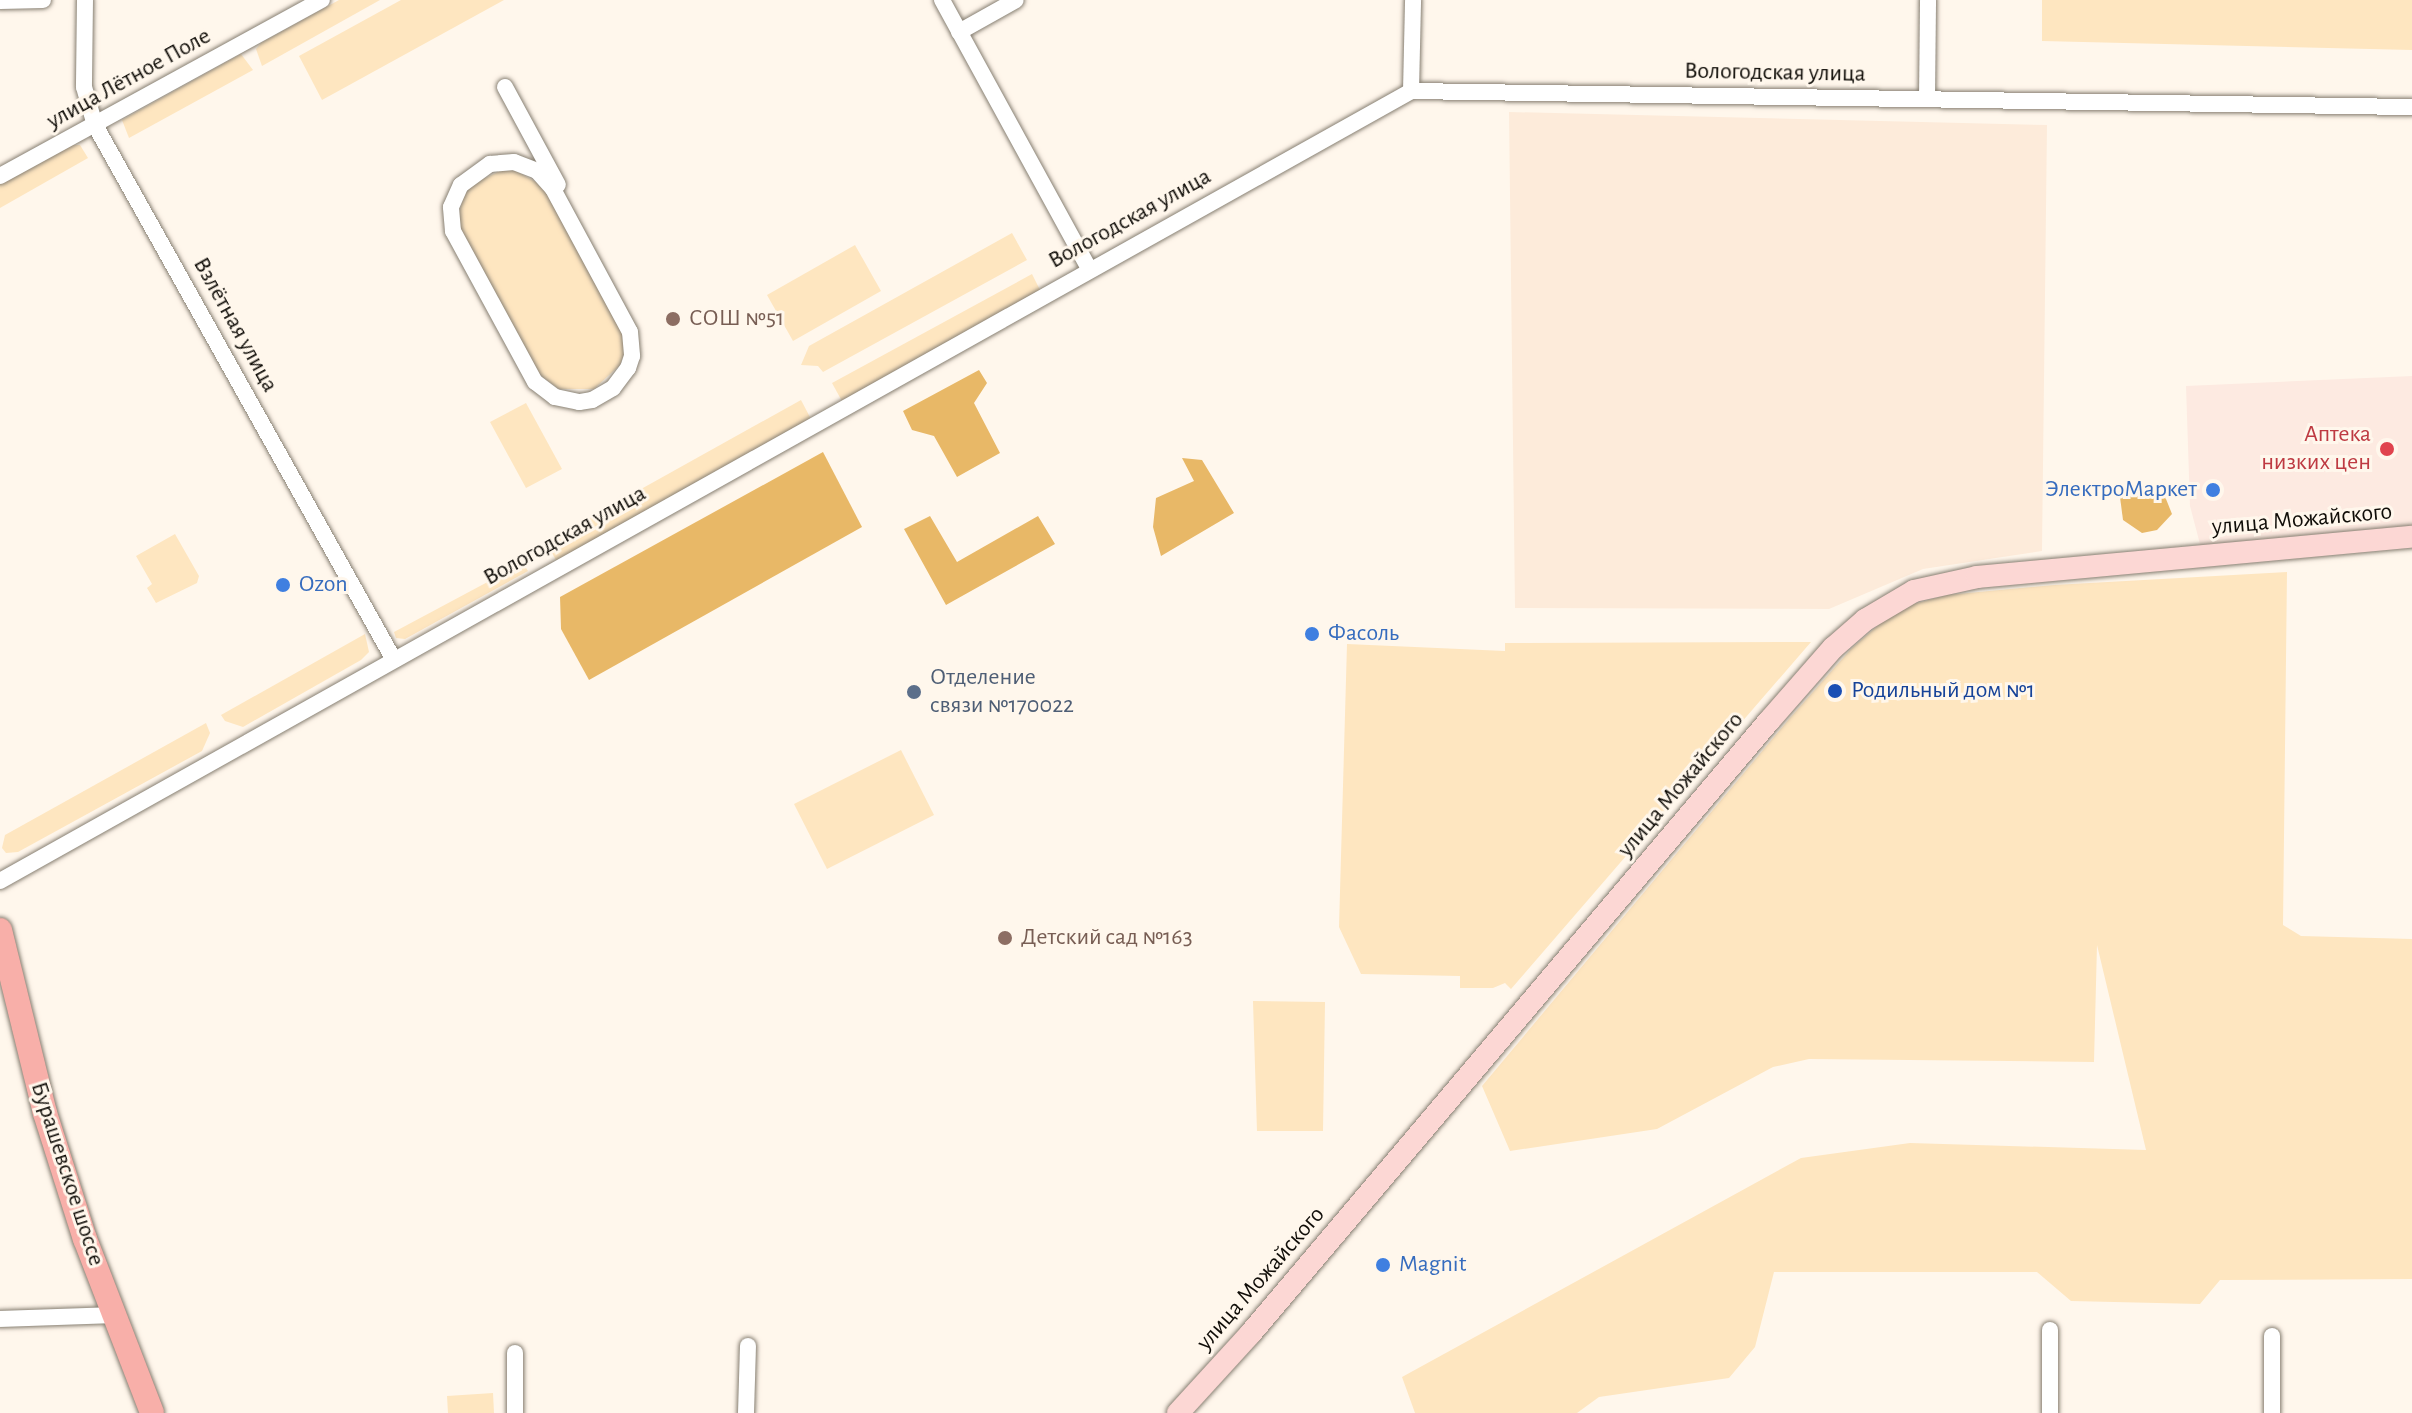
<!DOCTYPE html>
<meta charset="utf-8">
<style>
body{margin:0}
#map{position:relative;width:2412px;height:1413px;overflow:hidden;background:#fff7ec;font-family:"Alegreya Sans",sans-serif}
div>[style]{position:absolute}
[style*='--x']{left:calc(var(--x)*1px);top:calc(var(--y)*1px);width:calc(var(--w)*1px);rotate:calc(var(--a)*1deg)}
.commercial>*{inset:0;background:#fdeae1}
.medical>*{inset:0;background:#fdebda}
.green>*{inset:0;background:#fee6c0}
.forest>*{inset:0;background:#e8b867}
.roads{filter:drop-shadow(0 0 2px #877f72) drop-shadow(0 0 2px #877f72)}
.street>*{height:16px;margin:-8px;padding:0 8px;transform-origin:8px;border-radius:8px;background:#fff}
.secondary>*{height:22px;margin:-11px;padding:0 11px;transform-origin:11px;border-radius:11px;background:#fcd7d4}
.primary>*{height:24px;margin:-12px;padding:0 12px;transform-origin:12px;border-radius:12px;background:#f8afa9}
.dots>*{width:22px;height:22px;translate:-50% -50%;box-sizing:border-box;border:4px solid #fff7ec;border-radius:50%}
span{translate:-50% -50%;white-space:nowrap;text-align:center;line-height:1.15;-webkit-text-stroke:6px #fff7ec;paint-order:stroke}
.street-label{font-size:24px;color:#100d08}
.education-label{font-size:24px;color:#785e54}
.left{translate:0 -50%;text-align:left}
.health-label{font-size:24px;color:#be3a42}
.right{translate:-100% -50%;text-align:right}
.shop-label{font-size:24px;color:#366cbe}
.service-label{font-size:24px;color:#4e5e75}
.transit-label{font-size:24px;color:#164399}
</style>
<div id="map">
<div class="commercial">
<i style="clip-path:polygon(2412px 376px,2412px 526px,2201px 548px,2190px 506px,2186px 386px)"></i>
</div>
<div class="medical">
<i style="clip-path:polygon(1509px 112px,2047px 125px,2042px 551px,1923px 569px,1829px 609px,1515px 608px)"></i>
</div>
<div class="green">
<i style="clip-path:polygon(339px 0,380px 0,262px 66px,256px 49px,261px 43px)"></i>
<i style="clip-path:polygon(401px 0,504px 0,322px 100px,299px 56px)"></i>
<i style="clip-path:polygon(2042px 0,2412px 0,2412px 50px,2042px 41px)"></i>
<i style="clip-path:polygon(241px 54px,253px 70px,129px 138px,122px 120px)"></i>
<i style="clip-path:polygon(68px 145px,80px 145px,88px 158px,0 208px,0 183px)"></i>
<i style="clip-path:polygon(502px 170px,514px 170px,545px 187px,624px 331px,624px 354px,620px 365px,594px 389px,559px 389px,540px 375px,463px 241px,458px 218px,464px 195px,471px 185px)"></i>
<i style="clip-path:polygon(1012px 233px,1027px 260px,823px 372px,818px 366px,801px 365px,809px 346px)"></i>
<i style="clip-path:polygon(855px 245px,881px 291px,793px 341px,767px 295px)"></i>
<i style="clip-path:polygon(1032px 274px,1042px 294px,843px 403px,832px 383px)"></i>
<i style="clip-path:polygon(801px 400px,812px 421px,557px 562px,546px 542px)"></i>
<i style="clip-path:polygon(526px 403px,562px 469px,526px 488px,490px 422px)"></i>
<i style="clip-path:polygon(175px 534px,199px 576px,197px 583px,156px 603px,147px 588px,152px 584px,136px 556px)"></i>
<i style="clip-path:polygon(523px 563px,528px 571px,405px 639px,396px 638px,394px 632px)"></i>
<i style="clip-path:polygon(2287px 572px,2283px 925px,2301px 936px,2412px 939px,2412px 1279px,2220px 1280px,2200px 1304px,2071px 1301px,2037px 1272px,1774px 1272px,1755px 1347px,1729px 1378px,1599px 1397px,1577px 1413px,1415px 1413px,1402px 1377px,1801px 1158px,1910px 1143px,2146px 1150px,2097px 945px,2094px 1062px,1809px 1059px,1773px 1067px,1657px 1129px,1510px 1151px,1482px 1086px,1789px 719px,1851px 649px,1882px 622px,1914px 604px,1947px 595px,2054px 585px)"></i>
<i style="clip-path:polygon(365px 634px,369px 652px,361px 660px,243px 727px,225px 721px,221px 715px)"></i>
<i style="clip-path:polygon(1811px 642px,1511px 989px,1505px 983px,1493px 988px,1460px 988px,1460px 976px,1361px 974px,1339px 927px,1347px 644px,1505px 651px,1505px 643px)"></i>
<i style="clip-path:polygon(206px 723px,210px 733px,202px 751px,18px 852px,6px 853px,2px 848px,5px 835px)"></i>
<i style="clip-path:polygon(901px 750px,934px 815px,827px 869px,794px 804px)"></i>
<i style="clip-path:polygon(1253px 1001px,1325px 1002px,1323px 1131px,1257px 1131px)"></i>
<i style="clip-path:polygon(493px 1393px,494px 1413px,448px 1413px,447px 1396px)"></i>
</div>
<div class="forest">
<i style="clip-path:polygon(979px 370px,987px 383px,974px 403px,1000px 453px,957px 477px,934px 436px,912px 430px,903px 411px)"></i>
<i style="clip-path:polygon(823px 452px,862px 527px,589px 680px,561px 629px,560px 597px)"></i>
<i style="clip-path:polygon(1182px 458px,1202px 460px,1234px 513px,1161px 556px,1153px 527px,1156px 498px,1194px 481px)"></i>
<i style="clip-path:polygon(2149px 487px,2164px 494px,2172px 514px,2157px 530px,2142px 533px,2123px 520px,2120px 497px)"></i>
<i style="clip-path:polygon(930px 516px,957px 562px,1038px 516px,1055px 544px,946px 605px,904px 529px)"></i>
</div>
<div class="roads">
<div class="street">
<i style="--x:85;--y:0;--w:87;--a:90.7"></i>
<i style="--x:84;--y:87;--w:40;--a:74"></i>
<i style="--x:95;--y:125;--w:613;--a:60.8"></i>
<i style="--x:942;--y:0;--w:307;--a:61.3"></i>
<i style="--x:0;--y:1;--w:43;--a:-1.3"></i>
<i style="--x:959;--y:32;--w:65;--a:-29.3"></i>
<i style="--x:505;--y:87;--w:111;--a:61.6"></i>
<i style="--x:1411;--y:91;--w:91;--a:-88.7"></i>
<i style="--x:1927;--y:99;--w:99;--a:-89.4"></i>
<i style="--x:514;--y:162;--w:25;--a:21"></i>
<i style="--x:537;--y:171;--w:24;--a:48"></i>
<i style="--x:553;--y:189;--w:162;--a:61.7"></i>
<i style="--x:630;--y:332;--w:24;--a:85"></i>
<i style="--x:632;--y:356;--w:13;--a:108"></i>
<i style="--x:628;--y:368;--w:25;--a:127"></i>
<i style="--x:613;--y:388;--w:24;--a:150"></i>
<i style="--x:592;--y:400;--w:13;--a:171"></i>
<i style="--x:579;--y:402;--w:25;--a:-168"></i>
<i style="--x:555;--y:397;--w:25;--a:-143"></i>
<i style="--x:535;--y:382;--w:172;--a:-118.5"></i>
<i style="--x:453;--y:231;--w:24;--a:-95"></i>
<i style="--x:451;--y:207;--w:24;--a:-66"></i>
<i style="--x:461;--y:185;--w:36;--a:-36"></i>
<i style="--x:490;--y:164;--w:24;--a:-5"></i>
<i style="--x:0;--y:176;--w:367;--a:-28.7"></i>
<i style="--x:0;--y:881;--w:1617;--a:-29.24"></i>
<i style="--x:1411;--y:91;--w:1001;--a:0.92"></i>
<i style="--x:0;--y:1319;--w:115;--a:-2"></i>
<i style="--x:2272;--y:1336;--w:77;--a:90"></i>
<i style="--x:515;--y:1413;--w:60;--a:-90"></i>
<i style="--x:746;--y:1413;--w:67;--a:-88.3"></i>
<i style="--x:2050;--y:1413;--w:83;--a:-90"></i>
</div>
<div class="secondary">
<i style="--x:1178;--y:1413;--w:108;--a:-47.6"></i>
<i style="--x:1251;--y:1333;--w:802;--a:-49.76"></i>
<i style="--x:1769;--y:721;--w:97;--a:-48.8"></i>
<i style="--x:1833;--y:648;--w:43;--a:-41.2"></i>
<i style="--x:1865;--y:620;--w:57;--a:-30.6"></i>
<i style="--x:1914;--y:591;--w:65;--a:-12.5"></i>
<i style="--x:1977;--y:577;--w:437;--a:-5.3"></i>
</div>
<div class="primary">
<i style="--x:0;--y:930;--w:188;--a:76.2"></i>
<i style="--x:45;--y:1113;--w:132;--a:72.4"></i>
<i style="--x:85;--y:1239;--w:186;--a:68.9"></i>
</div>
</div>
<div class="dots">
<i style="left:673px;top:319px;background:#8d6e63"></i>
<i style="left:2387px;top:449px;background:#e0444e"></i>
<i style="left:2213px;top:490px;background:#3f7fe0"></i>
<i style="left:283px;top:585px;background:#3f7fe0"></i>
<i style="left:1312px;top:634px;background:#3f7fe0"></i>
<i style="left:1835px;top:691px;background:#1a4fb4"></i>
<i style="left:914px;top:692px;background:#5c6f8a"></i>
<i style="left:1005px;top:938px;background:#8d6e63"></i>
<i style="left:1383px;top:1265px;background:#3f7fe0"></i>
</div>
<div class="street-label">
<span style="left:1775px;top:73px;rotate:1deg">Вологодская улица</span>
<span style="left:129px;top:79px;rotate:-29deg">улица Лётное Поле</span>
<span style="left:1130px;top:219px;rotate:-29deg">Вологодская улица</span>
<span style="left:235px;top:325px;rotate:61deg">Взлётная улица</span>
<span style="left:2302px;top:520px;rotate:-5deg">улица Можайского</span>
<span style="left:565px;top:536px;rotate:-29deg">Вологодская улица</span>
<span style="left:1681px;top:785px;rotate:-50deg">улица Можайского</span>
<span style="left:67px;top:1174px;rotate:72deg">Бурашевское шоссе</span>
<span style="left:1261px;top:1279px;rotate:-49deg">улица Можайского</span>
</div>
<div class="education-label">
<span class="left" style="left:689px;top:319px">СОШ №51</span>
<span class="left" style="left:1021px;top:938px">Детский сад №163</span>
</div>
<div class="health-label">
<span class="right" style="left:2371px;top:449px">Аптека<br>низких цен</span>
</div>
<div class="shop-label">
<span class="right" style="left:2197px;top:490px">ЭлектроМаркет</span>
<span class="left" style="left:299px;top:585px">Ozon</span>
<span class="left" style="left:1328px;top:634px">Фасоль</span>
<span class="left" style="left:1399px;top:1265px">Magnit</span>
</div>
<div class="service-label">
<span class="left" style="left:930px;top:692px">Отделение<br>связи №170022</span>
</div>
<div class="transit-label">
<span class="left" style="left:1851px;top:691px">Родильный дом №1</span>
</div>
</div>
